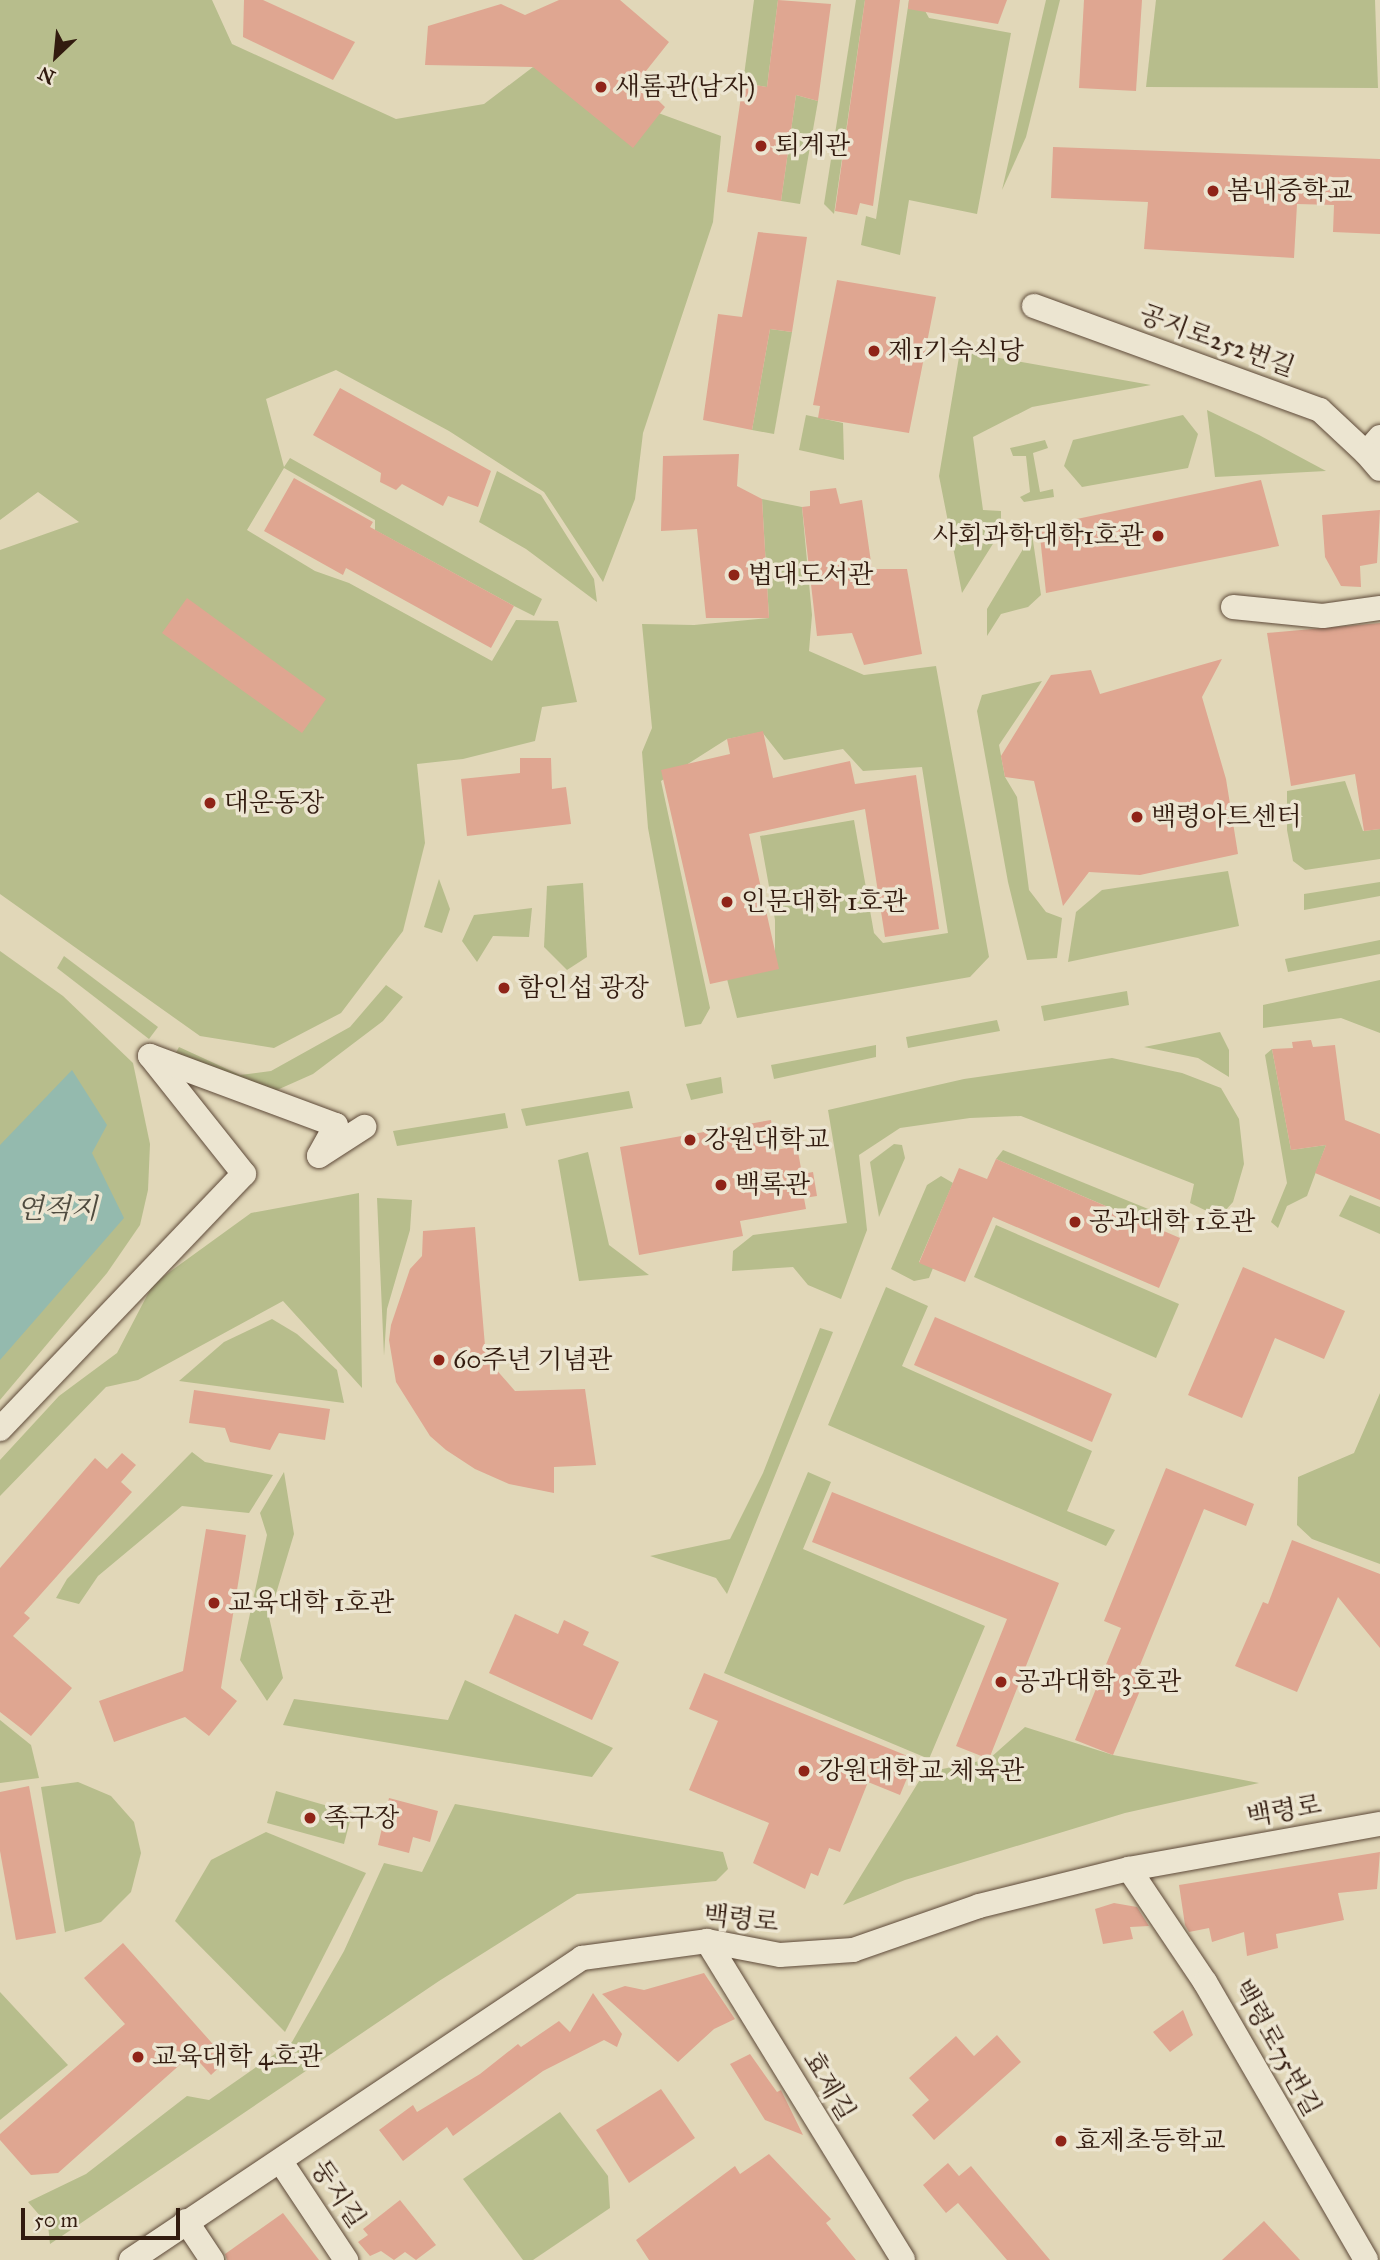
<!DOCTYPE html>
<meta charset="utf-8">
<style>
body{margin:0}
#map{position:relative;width:1380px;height:2260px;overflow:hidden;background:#e1d7b8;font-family:"IM FELL Great Primer","Noto Serif KR",serif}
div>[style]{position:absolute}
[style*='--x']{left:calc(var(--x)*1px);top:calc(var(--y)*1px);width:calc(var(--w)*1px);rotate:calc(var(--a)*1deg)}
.green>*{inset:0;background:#b7bd8c}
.water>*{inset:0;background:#94baae}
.building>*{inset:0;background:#dfa691}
.roads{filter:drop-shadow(0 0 2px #5e4a39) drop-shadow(0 0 2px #5e4a39)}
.minor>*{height:24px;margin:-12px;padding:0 12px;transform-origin:12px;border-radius:12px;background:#ece5d1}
.dots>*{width:19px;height:19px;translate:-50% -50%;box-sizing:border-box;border:4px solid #ece5d1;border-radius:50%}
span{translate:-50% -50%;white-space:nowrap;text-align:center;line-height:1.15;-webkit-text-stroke:7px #ece5d1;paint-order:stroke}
.poi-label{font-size:26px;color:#321b0f}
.left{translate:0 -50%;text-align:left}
.right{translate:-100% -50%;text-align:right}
.street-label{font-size:26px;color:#321b0f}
.water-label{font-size:28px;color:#4f4b3f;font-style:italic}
.north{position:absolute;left:21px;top:21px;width:70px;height:70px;-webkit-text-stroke:5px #ece5d1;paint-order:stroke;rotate:206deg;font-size:19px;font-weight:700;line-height:28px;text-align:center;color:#321b0f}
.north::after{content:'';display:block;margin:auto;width:24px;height:32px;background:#321b0f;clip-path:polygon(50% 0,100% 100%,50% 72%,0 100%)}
.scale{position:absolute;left:21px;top:2208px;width:159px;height:32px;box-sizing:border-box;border:4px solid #321b0f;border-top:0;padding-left:9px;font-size:21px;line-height:24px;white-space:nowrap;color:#321b0f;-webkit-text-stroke:5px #ece5d1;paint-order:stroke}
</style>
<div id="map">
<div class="green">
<i style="clip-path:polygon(0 0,212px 0,232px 44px,396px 119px,484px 104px,533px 67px,721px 136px,713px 222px,643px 433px,635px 499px,603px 582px,544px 492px,449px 431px,336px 370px,266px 399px,284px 467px,290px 458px,542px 599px,534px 616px,514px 606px,375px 530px,375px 520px,284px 468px,247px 530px,315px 571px,349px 583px,492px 661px,516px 620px,558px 621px,577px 702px,542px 707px,535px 741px,463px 759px,417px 764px,425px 843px,403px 931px,341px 1013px,274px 1048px,200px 1036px,0 894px,0 550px,79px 522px,38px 492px,0 520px)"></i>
<i style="clip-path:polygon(754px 0,778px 0,767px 87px,743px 83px)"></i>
<i style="clip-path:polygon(856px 0,865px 0,834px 214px,824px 204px)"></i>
<i style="clip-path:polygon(909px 0,919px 0,929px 18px,1011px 33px,977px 214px,909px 200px,900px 255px,861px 245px,866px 216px,876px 219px)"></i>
<i style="clip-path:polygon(1046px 0,1060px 0,1026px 137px,1002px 190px)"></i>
<i style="clip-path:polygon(1156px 0,1375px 0,1378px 88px,1146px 87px)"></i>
<i style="clip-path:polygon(796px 95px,818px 101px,800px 204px,781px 201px)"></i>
<i style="clip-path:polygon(770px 329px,792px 332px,774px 434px,752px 430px)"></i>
<i style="clip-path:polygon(960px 351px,1151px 385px,1032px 407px,973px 437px,983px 510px,1001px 511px,1001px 531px,962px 593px,939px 476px)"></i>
<i style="clip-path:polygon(1207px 410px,1259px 435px,1326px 471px,1215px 477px)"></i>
<i style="clip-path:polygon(806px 415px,843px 423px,844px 460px,799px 450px)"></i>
<i style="clip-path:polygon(1183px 415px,1198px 434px,1188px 468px,1082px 487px,1064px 466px,1073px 440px)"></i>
<i style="clip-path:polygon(1045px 440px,1048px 448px,1033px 453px,1040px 492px,1053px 489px,1054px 497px,1024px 502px,1020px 497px,1030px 492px,1026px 456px,1013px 456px,1010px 448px)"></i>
<i style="clip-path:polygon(497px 471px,541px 495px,594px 579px,597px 602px,526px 549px,479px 522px)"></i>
<i style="clip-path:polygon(762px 499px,802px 507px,812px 615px,809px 651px,864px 675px,936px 666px,989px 957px,970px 977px,737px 1018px,727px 979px,775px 963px,775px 920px,760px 836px,854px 820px,874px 933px,883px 943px,948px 933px,922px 767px,863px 771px,843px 749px,784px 760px,762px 732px,727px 739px,661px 781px,710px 1008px,701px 1024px,685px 1027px,648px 828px,642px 752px,652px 728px,642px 624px,694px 625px,769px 618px)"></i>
<i style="clip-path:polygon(1032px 534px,1041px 595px,1028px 607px,1001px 614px,987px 636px,987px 609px)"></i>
<i style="clip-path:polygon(1042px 681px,999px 745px,1005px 777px,1017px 797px,1029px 890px,1046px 912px,1062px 918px,1057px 958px,1027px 960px,1008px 882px,977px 711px,982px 695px)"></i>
<i style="clip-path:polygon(1345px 781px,1363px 831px,1380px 829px,1380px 859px,1305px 870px,1293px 861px,1287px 830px,1287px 791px)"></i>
<i style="clip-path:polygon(1228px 871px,1239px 926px,1068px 962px,1076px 912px,1102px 890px)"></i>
<i style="clip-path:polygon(439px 879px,450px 909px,442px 933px,424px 927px)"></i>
<i style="clip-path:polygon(1380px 882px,1380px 896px,1304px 910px,1304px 894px)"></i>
<i style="clip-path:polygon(583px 883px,587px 957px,567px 970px,544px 947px,547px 886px)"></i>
<i style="clip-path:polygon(532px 908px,529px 937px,493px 936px,477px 962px,462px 941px,474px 915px)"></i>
<i style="clip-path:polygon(1380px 940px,1380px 954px,1288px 972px,1285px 959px)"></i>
<i style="clip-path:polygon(0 951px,63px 996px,133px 1063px,150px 1144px,148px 1190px,140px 1225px,107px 1273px,0 1400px)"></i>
<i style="clip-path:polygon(64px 956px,158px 1027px,149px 1039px,57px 968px)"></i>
<i style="clip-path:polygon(1380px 980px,1380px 1033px,1341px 1018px,1263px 1028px,1263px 1005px)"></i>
<i style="clip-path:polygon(386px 985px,403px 997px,383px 1021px,313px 1074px,268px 1094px,171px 1062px,179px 1047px,240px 1075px,271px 1071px,350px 1027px)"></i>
<i style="clip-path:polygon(1127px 991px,1129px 1005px,1044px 1021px,1041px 1006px)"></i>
<i style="clip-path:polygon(997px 1020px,1000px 1031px,908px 1048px,906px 1037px)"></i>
<i style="clip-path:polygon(1220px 1032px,1229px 1050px,1229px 1077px,1198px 1058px,1144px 1047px)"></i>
<i style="clip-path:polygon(876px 1045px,876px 1057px,774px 1079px,771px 1065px)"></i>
<i style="clip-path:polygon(1272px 1049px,1291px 1150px,1326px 1145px,1307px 1196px,1287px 1206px,1278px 1228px,1271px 1222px,1287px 1183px,1265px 1055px)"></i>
<i style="clip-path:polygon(1112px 1058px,1182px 1073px,1221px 1088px,1239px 1119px,1244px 1164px,1233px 1202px,1224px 1212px,1211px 1213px,1190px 1203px,1194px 1184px,1021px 1116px,970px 1118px,900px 1128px,859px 1155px,867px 1230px,841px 1299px,808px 1285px,793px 1267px,732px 1271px,733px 1251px,753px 1235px,847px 1223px,828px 1110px,964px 1079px)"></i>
<i style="clip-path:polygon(721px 1077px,723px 1093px,691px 1100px,686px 1084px)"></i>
<i style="clip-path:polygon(629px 1091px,633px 1108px,526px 1126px,521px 1109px)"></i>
<i style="clip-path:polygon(505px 1113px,508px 1128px,397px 1146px,393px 1131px)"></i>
<i style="clip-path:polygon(894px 1144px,902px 1145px,905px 1158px,879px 1217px,870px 1162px)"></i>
<i style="clip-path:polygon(1003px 1150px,1163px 1215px,1157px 1228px,996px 1159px)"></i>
<i style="clip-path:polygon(588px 1152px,609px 1245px,649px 1275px,579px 1281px,558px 1160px)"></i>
<i style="clip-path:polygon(941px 1176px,953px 1183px,919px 1262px,933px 1268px,929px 1278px,914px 1281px,891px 1269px,927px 1185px)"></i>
<i style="clip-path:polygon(359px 1193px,362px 1388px,283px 1301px,138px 1380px,106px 1387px,0 1496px,0 1460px,59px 1396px,117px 1353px,153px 1284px,251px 1213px)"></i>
<i style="clip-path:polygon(1350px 1195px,1380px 1207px,1380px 1234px,1339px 1216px)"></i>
<i style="clip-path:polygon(377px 1198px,412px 1200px,410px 1230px,387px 1309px,384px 1356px)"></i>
<i style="clip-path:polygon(996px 1225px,1179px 1304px,1156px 1358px,974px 1277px)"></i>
<i style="clip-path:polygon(886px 1287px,928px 1306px,902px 1366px,1092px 1451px,1067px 1511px,1115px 1530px,1106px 1546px,828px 1425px)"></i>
<i style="clip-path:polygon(272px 1319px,297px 1334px,337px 1370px,344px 1403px,179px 1381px,224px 1342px)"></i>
<i style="clip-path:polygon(820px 1328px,833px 1332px,727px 1594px,716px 1578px,650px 1556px,730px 1539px,763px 1473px)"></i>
<i style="clip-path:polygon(1380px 1393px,1380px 1564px,1312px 1539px,1297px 1525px,1298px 1477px,1354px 1453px)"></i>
<i style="clip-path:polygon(192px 1452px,205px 1462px,273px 1475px,249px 1513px,182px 1506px,98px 1576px,79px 1604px,56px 1598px,67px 1579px)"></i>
<i style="clip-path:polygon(284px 1472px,294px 1534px,269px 1617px,283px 1678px,267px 1701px,240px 1660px,267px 1535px,260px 1513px)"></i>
<i style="clip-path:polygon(808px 1472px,831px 1482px,803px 1549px,985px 1626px,929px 1759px,724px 1673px)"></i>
<i style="clip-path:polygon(465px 1680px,613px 1748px,592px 1777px,283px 1725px,294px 1699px,448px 1720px)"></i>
<i style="clip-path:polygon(0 1720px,31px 1745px,39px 1778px,0 1783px)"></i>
<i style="clip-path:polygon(1025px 1727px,1113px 1755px,1259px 1783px,1125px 1813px,905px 1880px,843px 1905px,924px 1773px,989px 1759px)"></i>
<i style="clip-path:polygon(78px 1782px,111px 1796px,134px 1822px,141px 1853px,131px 1892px,101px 1922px,65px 1932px,41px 1787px)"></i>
<i style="clip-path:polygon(276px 1791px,352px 1813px,344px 1844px,267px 1823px)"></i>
<i style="clip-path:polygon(455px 1804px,723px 1852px,728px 1869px,716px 1881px,577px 1894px,439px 1981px,50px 2244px,48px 2225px,28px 2202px,86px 2174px,187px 2096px,209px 2100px,292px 2042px,344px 1951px,384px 1863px,422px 1872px)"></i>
<i style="clip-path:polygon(266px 1832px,366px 1873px,285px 2032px,175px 1921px,211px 1860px)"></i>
<i style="clip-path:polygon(0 1992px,68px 2065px,0 2120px)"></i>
<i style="clip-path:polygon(560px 2112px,608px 2176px,610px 2208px,533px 2260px,523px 2260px,463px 2179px)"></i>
</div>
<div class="water">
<i style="clip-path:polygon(72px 1070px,107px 1125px,92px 1153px,124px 1218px,0 1360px,0 1145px)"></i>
</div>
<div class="building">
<i style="clip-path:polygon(244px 0,263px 0,355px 42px,333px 80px,243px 37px)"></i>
<i style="clip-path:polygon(559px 0,620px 0,669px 42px,638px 81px,665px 107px,633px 148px,533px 67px,425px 65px,428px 26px,501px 4px,525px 15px)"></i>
<i style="clip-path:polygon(778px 0,831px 4px,818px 101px,796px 95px,781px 201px,727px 192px,743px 83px,767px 87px)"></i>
<i style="clip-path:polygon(865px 0,900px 0,873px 206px,860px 203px,857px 215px,835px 211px)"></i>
<i style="clip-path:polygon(909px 0,1007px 0,998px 24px,908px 9px)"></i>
<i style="clip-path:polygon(1084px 0,1142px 0,1136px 91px,1079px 88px)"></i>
<i style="clip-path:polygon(1053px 147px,1380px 159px,1380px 234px,1333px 232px,1334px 205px,1297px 204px,1294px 258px,1144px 249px,1148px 202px,1051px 198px)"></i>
<i style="clip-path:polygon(758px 232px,807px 237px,792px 332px,770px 329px,752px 430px,703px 420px,718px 314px,742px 317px)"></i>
<i style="clip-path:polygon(837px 280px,936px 297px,909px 433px,818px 418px,820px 406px,813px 405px)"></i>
<i style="clip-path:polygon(340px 388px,491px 471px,478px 507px,448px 496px,443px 506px,402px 484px,396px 490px,380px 482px,381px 473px,313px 435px)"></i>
<i style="clip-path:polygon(739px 454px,737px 486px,762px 499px,769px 618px,706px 618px,697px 529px,661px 531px,663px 456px)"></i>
<i style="clip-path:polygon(294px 478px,373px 522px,370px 527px,514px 606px,491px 648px,346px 568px,343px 575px,264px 531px)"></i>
<i style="clip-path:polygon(1261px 480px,1279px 546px,1046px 593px,1039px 527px)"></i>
<i style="clip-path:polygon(836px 488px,840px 504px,862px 500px,872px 569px,907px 569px,922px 654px,864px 665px,852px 633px,817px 636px,802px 507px,810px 506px,810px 491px)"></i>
<i style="clip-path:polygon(1380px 510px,1377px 563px,1360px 566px,1361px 587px,1341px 586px,1325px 557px,1322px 515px)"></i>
<i style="clip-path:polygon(187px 598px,326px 699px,302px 733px,162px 633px)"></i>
<i style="clip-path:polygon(1380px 623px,1380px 829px,1364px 831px,1355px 774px,1291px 786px,1267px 633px)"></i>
<i style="clip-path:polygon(1222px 659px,1202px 697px,1226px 779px,1238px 854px,1140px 875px,1089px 872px,1063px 906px,1034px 781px,1005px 777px,1001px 756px,1051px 675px,1091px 670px,1100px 694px)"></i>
<i style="clip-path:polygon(763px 731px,773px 778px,850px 761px,855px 784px,916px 775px,939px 929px,885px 937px,865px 809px,749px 834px,779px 969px,710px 984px,661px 770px,730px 754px,727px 739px)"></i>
<i style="clip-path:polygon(520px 758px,551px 758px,552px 789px,566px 787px,571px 824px,467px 836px,461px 779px,520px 773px)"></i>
<i style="clip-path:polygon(1311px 1040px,1313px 1047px,1335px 1045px,1345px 1120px,1380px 1134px,1380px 1200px,1315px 1173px,1326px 1145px,1291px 1150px,1272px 1049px,1293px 1048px,1292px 1042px)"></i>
<i style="clip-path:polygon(771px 1120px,776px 1150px,797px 1146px,802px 1174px,813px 1172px,817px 1196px,804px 1198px,806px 1209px,740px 1221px,743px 1236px,639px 1255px,620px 1147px)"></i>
<i style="clip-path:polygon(996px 1159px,1180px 1238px,1159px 1288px,993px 1217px,965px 1282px,919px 1263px,959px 1168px,987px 1179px)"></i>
<i style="clip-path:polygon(475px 1227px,486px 1358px,515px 1391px,585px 1389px,596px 1465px,554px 1467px,554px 1493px,509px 1484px,475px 1469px,446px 1450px,430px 1436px,396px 1382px,389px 1340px,391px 1325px,410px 1269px,422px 1256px,423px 1231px)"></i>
<i style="clip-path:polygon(1243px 1267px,1345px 1311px,1324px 1359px,1275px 1338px,1242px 1418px,1188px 1395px)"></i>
<i style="clip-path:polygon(935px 1317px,1112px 1394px,1092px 1442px,914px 1365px)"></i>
<i style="clip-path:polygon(194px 1390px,330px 1409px,325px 1440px,279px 1433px,270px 1450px,230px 1442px,225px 1428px,189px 1423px)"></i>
<i style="clip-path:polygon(122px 1453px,136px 1465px,121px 1482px,132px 1492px,24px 1613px,30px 1618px,13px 1636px,72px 1688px,31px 1736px,0 1712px,0 1568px,95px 1458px,107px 1469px)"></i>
<i style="clip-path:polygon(1166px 1468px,1254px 1504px,1246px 1526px,1204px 1509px,1140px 1665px,1149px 1669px,1113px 1755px,1075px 1740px,1121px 1628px,1104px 1621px)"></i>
<i style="clip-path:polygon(832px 1492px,1059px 1583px,989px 1759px,956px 1746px,1007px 1619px,812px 1542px)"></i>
<i style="clip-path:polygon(206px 1529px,246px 1535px,221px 1688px,237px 1701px,209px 1736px,185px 1717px,114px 1742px,99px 1701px,183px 1671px)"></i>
<i style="clip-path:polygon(1292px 1540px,1380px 1574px,1380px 1648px,1338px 1597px,1297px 1692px,1235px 1666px,1263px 1602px,1268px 1604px)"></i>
<i style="clip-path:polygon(515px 1614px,558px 1634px,564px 1620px,589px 1632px,583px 1645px,619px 1662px,592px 1720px,489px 1673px)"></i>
<i style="clip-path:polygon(704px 1673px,915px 1759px,900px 1795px,868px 1782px,840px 1852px,829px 1848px,818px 1876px,811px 1873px,805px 1889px,753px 1863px,769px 1823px,689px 1790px,718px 1721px,689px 1709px)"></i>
<i style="clip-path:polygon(29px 1786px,56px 1933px,16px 1940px,0 1851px,0 1792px)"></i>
<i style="clip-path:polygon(389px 1798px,438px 1811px,430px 1842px,413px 1837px,409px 1853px,378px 1845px)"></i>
<i style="clip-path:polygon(1380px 1852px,1377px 1889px,1338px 1893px,1344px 1920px,1276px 1934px,1278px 1948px,1247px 1956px,1244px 1932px,1212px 1942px,1209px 1928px,1189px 1932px,1185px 1925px,1179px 1885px)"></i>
<i style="clip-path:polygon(1114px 1903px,1137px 1907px,1149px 1926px,1130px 1927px,1133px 1939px,1103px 1944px,1095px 1909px)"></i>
<i style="clip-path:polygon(123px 1943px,227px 2060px,211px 2075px,192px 2054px,58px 2173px,31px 2175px,0 2140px,0 2134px,125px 2024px,84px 1978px)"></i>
<i style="clip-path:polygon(704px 1973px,735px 2019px,714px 2029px,678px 2062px,602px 1994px,625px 1986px,644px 1990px)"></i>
<i style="clip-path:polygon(593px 1993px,622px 2034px,617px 2047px,604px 2040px,543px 2071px,453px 2136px,447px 2127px,403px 2161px,379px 2130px,413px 2105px,417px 2112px,480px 2074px,518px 2044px,521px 2047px,559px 2021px,570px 2032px)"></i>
<i style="clip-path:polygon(1183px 2010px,1193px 2035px,1170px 2052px,1153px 2032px)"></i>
<i style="clip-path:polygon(997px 2035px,1021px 2062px,934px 2140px,912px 2115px,929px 2100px,909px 2078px,956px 2036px,974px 2056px)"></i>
<i style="clip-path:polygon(750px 2054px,777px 2092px,781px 2090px,803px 2135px,765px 2120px,730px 2064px)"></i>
<i style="clip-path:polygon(661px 2089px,695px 2138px,629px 2183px,596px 2130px)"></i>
<i style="clip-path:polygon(769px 2154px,831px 2219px,826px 2223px,856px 2260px,649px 2260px,636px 2240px,735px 2166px,740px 2174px)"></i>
<i style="clip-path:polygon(948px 2163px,959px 2176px,971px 2166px,1050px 2260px,1007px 2260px,958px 2203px,946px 2213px,923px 2185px)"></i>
<i style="clip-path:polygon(400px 2200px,436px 2245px,416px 2260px,405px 2252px,394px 2260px,381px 2251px,370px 2256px,358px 2242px,368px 2235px,363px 2229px)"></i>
<i style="clip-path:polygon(283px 2213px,319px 2260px,227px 2260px,225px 2254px)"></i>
<i style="clip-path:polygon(1264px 2221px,1300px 2260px,1222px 2260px)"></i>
</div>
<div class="roads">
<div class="minor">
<i style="--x:1034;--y:306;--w:304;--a:20"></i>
<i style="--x:1320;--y:410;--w:63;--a:43.1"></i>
<i style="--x:1380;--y:437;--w:21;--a:131"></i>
<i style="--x:1366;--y:453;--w:21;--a:49"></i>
<i style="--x:1233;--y:607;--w:90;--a:5.7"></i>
<i style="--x:1323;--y:616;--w:58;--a:-8"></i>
<i style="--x:0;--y:1429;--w:353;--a:-46.3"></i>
<i style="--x:244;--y:1174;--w:151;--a:-128.5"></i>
<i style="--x:150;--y:1056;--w:198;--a:20.4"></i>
<i style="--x:336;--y:1125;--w:35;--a:119"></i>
<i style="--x:319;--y:1156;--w:54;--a:-32.8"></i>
<i style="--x:1129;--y:1869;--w:136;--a:56.1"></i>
<i style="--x:1205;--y:1982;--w:321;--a:59.9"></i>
<i style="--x:707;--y:1941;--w:374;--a:58.4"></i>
<i style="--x:281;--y:2162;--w:118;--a:56.4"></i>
<i style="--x:186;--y:2221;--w:47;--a:56.3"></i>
<i style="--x:131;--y:2260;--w:543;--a:-33.81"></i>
<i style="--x:582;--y:1958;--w:126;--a:-7.7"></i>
<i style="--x:707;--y:1941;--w:74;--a:10.9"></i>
<i style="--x:780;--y:1955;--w:73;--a:-3.9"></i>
<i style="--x:853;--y:1950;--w:133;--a:-19.2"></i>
<i style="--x:979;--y:1906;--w:154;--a:-13.9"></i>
<i style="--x:1129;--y:1869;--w:255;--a:-10.2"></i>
</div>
</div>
<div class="dots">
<i style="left:601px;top:87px;background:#8f2418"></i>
<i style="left:761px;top:146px;background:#8f2418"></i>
<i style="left:1213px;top:191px;background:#8f2418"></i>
<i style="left:874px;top:351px;background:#8f2418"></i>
<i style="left:1158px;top:536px;background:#8f2418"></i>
<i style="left:734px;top:575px;background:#8f2418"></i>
<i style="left:210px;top:803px;background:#8f2418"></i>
<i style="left:1137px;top:817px;background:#8f2418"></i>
<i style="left:727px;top:902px;background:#8f2418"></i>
<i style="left:504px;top:988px;background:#8f2418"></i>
<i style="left:690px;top:1140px;background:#8f2418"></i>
<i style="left:721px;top:1185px;background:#8f2418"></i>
<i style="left:1075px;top:1222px;background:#8f2418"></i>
<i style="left:439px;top:1360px;background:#8f2418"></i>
<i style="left:214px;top:1603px;background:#8f2418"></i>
<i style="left:1001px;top:1682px;background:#8f2418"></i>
<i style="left:804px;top:1771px;background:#8f2418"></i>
<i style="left:310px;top:1818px;background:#8f2418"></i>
<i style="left:138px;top:2057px;background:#8f2418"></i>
<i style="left:1061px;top:2141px;background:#8f2418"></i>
</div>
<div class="poi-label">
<span class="left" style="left:615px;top:87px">새롬관(남자)</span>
<span class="left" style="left:775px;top:146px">퇴계관</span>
<span class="left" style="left:1227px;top:191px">봄내중학교</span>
<span class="left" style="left:888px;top:351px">제1기숙식당</span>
<span class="right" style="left:1144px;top:536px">사회과학대학1호관</span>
<span class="left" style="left:748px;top:575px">법대도서관</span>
<span class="left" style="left:224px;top:803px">대운동장</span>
<span class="left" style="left:1151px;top:817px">백령아트센터</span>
<span class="left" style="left:741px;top:902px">인문대학 1호관</span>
<span class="left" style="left:518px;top:988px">함인섭 광장</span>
<span class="left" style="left:704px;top:1140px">강원대학교</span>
<span class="left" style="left:735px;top:1185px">백록관</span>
<span class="left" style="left:1089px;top:1222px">공과대학 1호관</span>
<span class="left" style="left:453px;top:1360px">60주년 기념관</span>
<span class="left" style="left:228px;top:1603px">교육대학 1호관</span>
<span class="left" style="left:1015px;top:1682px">공과대학 3호관</span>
<span class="left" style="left:818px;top:1771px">강원대학교 체육관</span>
<span class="left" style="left:324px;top:1818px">족구장</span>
<span class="left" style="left:152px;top:2057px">교육대학 4호관</span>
<span class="left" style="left:1075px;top:2141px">효제초등학교</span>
</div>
<div class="street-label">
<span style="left:1217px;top:341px;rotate:20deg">공지로252번길</span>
<span style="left:1284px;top:1811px;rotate:-10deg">백령로</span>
<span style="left:741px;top:1919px;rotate:6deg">백령로</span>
<span style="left:1277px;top:2048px;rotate:61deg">백령로75번길</span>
<span style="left:829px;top:2086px;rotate:59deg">효제길</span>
<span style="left:338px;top:2194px;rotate:56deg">둥지길</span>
</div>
<div class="water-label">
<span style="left:57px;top:1209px">연적지</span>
</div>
<div class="north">N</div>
<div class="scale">50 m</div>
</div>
